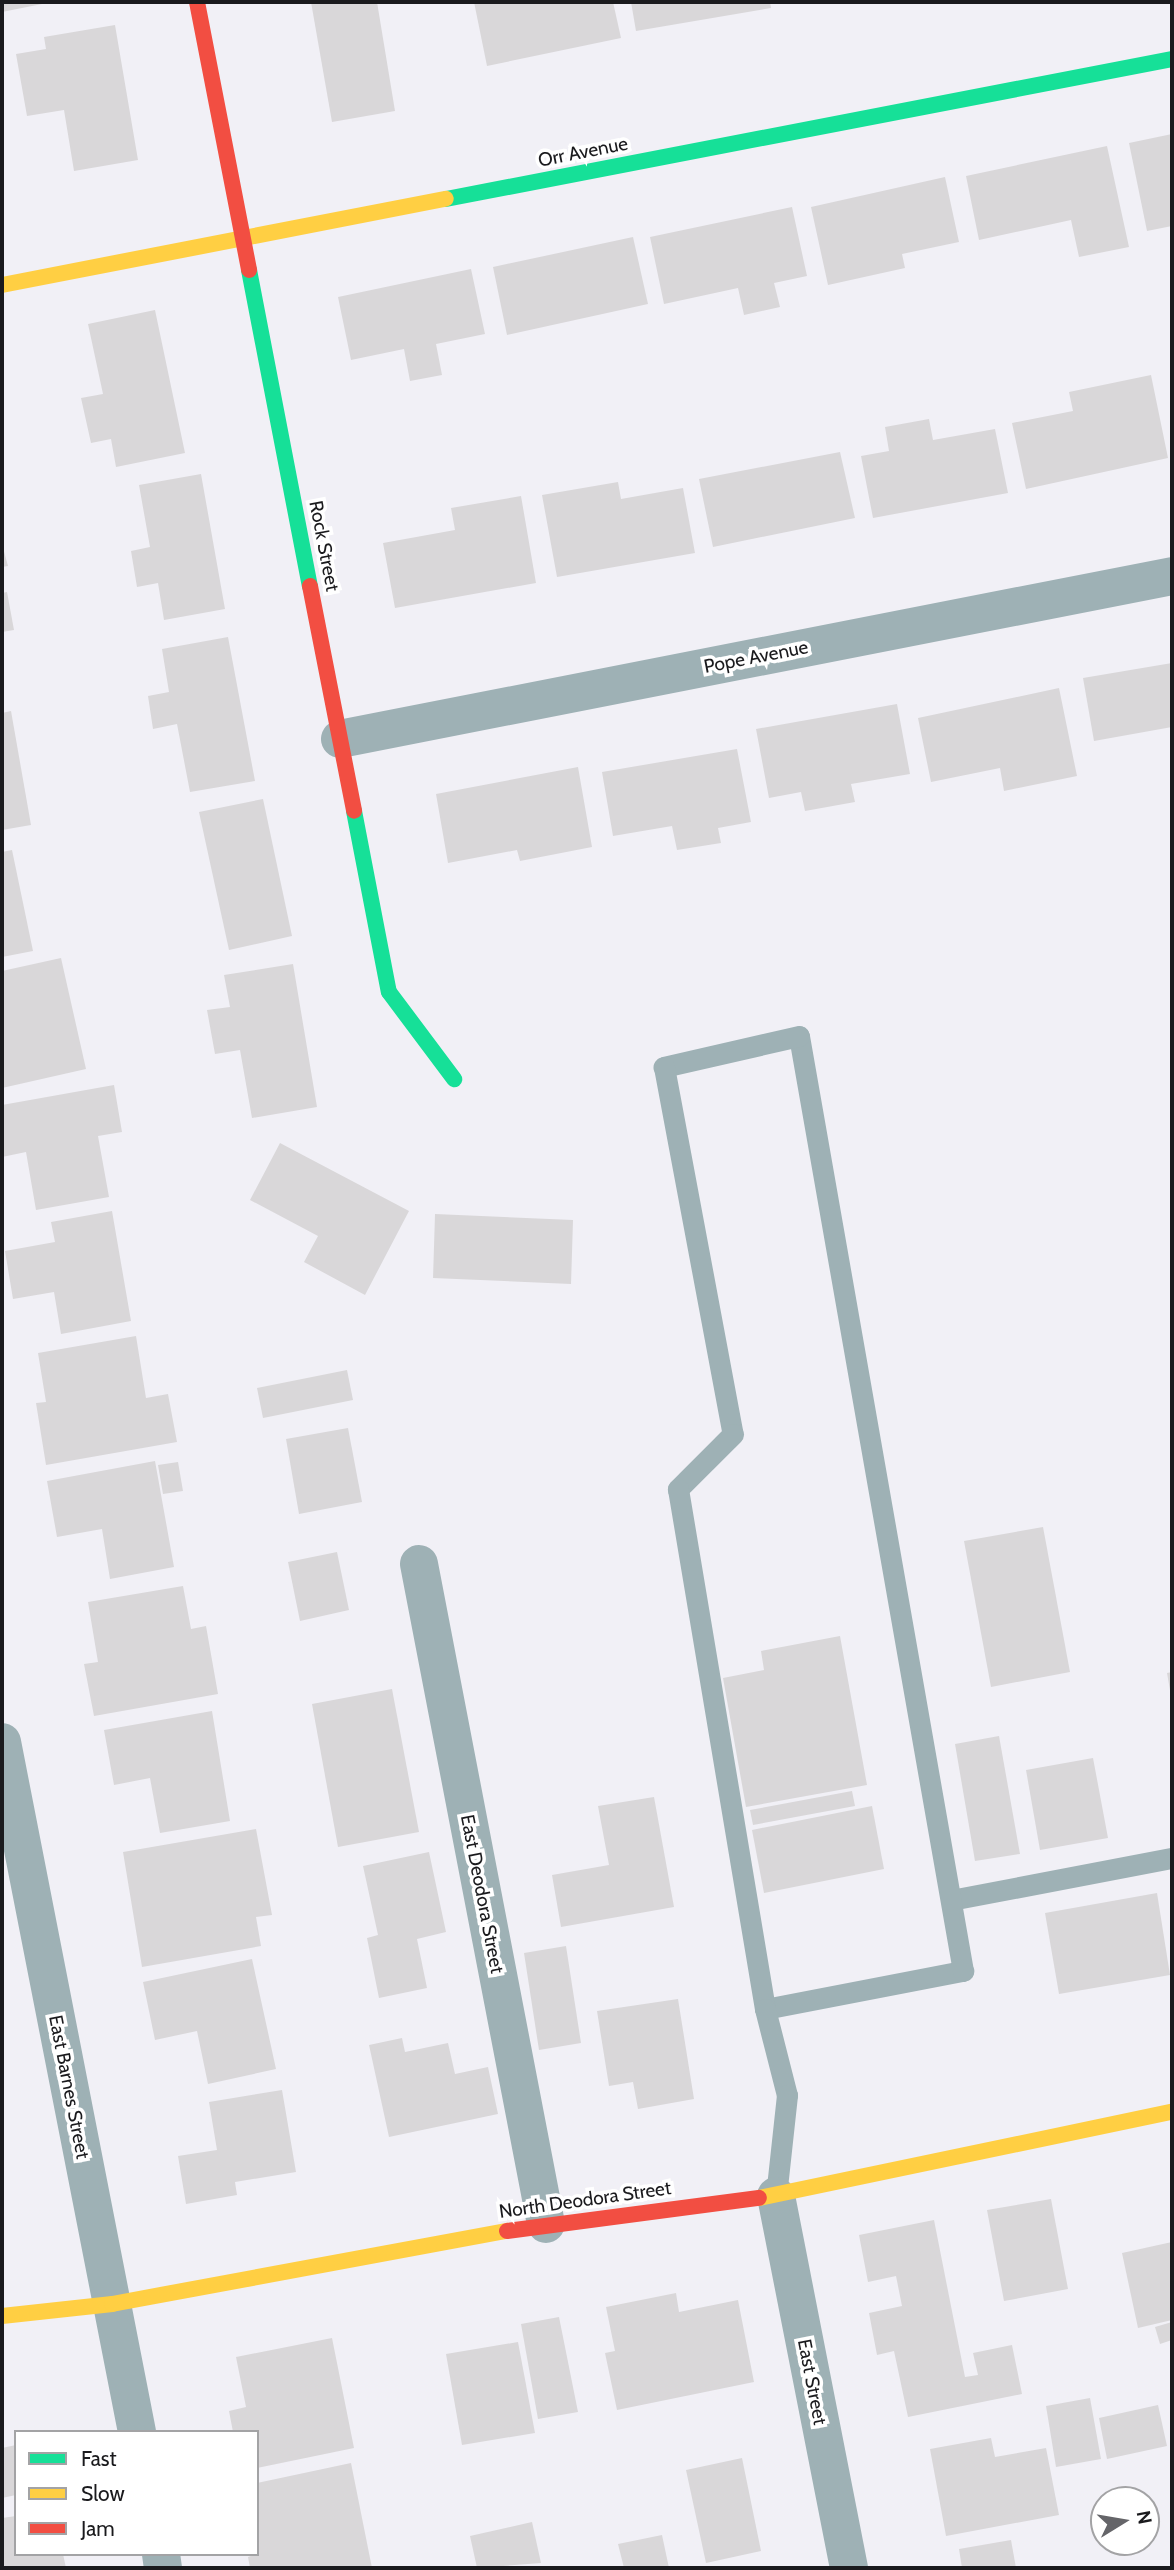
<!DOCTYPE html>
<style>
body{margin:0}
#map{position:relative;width:1174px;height:2570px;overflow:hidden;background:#f1f0f6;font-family:Cabin,sans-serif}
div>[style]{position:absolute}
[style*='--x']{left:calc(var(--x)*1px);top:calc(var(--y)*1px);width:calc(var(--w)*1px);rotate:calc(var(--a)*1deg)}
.building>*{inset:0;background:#d9d7d9}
.lane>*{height:21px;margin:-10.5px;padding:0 10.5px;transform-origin:10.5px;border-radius:10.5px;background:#9eb1b5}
.street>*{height:38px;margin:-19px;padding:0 19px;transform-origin:19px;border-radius:19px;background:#9eb1b5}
.fast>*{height:16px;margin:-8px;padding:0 8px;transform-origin:8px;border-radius:8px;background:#16e098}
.slow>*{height:16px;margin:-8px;padding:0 8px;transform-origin:8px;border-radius:8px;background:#ffcf43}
.jam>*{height:16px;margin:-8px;padding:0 8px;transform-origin:8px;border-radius:8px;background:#f24e42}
span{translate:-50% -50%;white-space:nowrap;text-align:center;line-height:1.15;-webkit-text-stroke:7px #fff;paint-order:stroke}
.street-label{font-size:19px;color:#1a1a1d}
.frame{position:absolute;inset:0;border:4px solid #1a1a1d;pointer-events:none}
.legend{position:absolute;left:14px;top:2430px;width:245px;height:126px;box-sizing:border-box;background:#fff;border:2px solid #a3a3a5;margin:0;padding:9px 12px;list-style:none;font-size:21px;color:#1a1a1d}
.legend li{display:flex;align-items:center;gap:14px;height:35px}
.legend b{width:35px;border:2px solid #a3a3a5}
.north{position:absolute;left:1090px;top:2486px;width:70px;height:70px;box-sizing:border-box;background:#fff;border:2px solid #a3a3a5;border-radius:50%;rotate:79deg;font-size:19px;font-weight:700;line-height:28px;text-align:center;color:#1a1a1d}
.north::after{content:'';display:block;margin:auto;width:24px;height:32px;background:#656569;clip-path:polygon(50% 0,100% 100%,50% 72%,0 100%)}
</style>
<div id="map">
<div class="building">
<i style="clip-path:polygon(2px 2px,47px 2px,47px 3px,2px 12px)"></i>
<i style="clip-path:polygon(311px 2px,377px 2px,395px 111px,332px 122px)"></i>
<i style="clip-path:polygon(474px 2px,613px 2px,621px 38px,487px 66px)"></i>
<i style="clip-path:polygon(631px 2px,770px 2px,771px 8px,636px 31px)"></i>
<i style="clip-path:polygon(115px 25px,138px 160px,74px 171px,64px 110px,27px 116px,16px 54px,46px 49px,44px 37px)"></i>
<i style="clip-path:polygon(1172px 134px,1172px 226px,1147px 231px,1129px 143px)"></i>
<i style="clip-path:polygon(1107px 146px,1129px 247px,1079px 257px,1071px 220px,979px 240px,966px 176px)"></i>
<i style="clip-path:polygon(945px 177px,959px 242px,902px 254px,905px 268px,828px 285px,811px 207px)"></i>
<i style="clip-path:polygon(792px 207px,807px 276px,774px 283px,780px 307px,744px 315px,738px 288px,664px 304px,650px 237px)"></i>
<i style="clip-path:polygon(633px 237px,648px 304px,507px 335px,493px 267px)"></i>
<i style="clip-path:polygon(471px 269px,485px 334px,436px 344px,442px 375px,410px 381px,404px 349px,351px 360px,338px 297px)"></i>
<i style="clip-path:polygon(155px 310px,185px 453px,116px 467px,111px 439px,91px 443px,81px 398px,103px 394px,88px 324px)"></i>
<i style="clip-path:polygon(1151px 375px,1168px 458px,1026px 489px,1012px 423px,1073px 411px,1069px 392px)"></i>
<i style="clip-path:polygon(929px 419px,933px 440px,995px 429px,1008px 493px,873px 518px,861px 456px,889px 451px,885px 427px)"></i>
<i style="clip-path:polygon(840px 452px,855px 518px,713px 547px,699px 479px)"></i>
<i style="clip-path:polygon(201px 474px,225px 609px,164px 620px,158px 583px,137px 587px,131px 551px,150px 547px,139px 485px)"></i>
<i style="clip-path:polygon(618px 482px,621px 499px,683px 488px,695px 553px,557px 577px,542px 495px)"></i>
<i style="clip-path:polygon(521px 496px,536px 583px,395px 608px,383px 543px,455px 530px,451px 508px)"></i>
<i style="clip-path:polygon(2px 544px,8px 566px,2px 567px)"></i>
<i style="clip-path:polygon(7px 592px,14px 630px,2px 632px,2px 593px)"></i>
<i style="clip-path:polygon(228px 637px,255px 781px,190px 792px,177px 724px,153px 729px,148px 696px,169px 692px,162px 649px)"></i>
<i style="clip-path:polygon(1172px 663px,1172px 727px,1094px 741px,1083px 678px)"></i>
<i style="clip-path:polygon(1059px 688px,1077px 776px,1004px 791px,1000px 768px,931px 782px,918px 718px)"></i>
<i style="clip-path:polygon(897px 704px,910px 774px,851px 784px,855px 802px,805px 811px,801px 792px,769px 798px,756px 729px)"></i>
<i style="clip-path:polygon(11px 711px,31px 825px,2px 830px,2px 713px)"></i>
<i style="clip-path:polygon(737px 749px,751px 822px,718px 828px,721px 843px,677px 850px,672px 826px,613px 836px,602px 772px)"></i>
<i style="clip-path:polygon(578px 767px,592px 847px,520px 861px,517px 850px,448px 863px,436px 794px)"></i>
<i style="clip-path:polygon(263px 799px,292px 936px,229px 950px,199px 812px)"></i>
<i style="clip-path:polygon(12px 850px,33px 951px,2px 957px,2px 852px)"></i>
<i style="clip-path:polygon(61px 958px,86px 1069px,2px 1088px,2px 971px)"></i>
<i style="clip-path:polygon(293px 964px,317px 1107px,252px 1118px,240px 1050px,215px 1054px,207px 1010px,230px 1007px,224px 975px)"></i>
<i style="clip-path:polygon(114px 1085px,122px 1132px,98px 1136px,109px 1197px,36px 1210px,26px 1152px,2px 1157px,2px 1105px)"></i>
<i style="clip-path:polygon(280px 1143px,409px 1211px,365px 1295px,304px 1262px,318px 1236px,250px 1200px)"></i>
<i style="clip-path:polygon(112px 1211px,131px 1321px,61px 1334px,54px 1292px,13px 1299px,5px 1251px,55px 1242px,51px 1222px)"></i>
<i style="clip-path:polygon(435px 1214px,573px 1220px,571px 1284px,433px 1278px)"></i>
<i style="clip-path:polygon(136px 1336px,146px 1398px,168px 1394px,177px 1442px,46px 1465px,36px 1403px,46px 1402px,38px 1353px)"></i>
<i style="clip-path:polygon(347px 1370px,353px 1400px,263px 1418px,257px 1388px)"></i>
<i style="clip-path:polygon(348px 1428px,362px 1502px,299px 1514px,286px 1439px)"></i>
<i style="clip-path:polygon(155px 1461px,174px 1567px,110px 1579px,102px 1529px,57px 1537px,47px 1481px)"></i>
<i style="clip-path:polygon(178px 1462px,183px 1491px,163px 1494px,158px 1465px)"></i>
<i style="clip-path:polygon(1043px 1527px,1070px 1672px,991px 1687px,964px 1541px)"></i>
<i style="clip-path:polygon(337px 1552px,349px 1610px,300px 1621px,288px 1562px)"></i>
<i style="clip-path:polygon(183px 1586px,191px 1629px,206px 1626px,218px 1694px,94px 1716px,84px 1664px,98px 1662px,88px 1602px)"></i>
<i style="clip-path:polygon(840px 1636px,867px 1785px,746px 1807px,723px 1678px,764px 1670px,761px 1651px)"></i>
<i style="clip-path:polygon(1172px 1672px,1172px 1696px,1171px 1696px,1167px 1673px)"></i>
<i style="clip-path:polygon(392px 1689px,419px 1832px,338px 1847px,312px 1704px)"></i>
<i style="clip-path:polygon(212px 1711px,230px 1821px,160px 1833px,150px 1778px,114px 1785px,104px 1730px)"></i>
<i style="clip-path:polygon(999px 1736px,1020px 1854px,975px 1861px,955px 1744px)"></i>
<i style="clip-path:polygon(1093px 1758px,1108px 1838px,1040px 1850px,1026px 1770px)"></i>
<i style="clip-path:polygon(852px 1791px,855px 1806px,753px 1825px,750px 1810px)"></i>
<i style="clip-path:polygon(654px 1797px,674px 1907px,561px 1927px,552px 1875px,609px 1865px,598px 1806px)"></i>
<i style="clip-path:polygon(872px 1806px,884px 1869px,764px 1893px,752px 1830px)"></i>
<i style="clip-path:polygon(256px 1829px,272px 1915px,256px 1917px,261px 1946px,142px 1967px,123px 1852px)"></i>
<i style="clip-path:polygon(429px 1852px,446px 1932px,417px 1939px,427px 1988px,379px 1998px,367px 1938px,378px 1935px,363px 1866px)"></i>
<i style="clip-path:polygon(1157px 1893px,1170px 1975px,1059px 1994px,1045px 1913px)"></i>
<i style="clip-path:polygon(566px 1946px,581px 2043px,539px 2050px,524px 1953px)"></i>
<i style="clip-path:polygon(252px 1959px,276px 2069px,208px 2084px,197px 2031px,155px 2040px,143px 1982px)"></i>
<i style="clip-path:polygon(678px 1999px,694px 2099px,638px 2109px,633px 2082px,609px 2086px,597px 2011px)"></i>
<i style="clip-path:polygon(402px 2038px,405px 2052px,448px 2043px,455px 2074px,488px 2067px,498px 2114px,389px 2137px,369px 2045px)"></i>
<i style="clip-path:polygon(282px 2090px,296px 2172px,235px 2182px,237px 2195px,186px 2204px,178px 2156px,217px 2150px,209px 2102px)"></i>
<i style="clip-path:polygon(1051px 2199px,1068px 2289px,1004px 2301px,987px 2210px)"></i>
<i style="clip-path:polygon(934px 2220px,965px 2377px,978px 2375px,973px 2353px,1012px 2345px,1022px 2394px,908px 2417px,894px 2351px,877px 2355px,869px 2313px,902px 2306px,896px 2276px,868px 2282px,859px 2235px)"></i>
<i style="clip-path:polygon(1172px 2242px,1172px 2320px,1138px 2328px,1122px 2253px)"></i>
<i style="clip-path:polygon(676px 2293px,679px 2312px,738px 2300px,754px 2382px,617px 2410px,605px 2353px,615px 2351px,606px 2307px)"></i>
<i style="clip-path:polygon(559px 2317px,578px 2412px,538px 2419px,521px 2324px)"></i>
<i style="clip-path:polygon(1172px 2322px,1172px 2340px,1160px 2344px,1155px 2327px)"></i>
<i style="clip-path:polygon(332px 2338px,354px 2448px,257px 2468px,257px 2432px,233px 2432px,229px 2411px,246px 2407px,236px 2357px)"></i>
<i style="clip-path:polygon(518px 2342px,535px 2433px,462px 2445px,446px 2354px)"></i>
<i style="clip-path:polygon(1090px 2398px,1101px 2459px,1056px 2467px,1046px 2406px)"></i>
<i style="clip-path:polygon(1158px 2405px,1167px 2446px,1107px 2459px,1099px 2418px)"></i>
<i style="clip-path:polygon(991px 2438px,995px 2457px,1046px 2448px,1059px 2515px,946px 2536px,930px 2449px)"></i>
<i style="clip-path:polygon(16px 2445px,16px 2495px,2px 2498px,2px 2448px)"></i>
<i style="clip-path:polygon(742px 2458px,761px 2551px,706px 2563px,686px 2470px)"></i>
<i style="clip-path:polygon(351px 2463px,372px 2568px,250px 2568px,248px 2557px,257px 2554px,257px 2483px)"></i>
<i style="clip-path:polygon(16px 2516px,16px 2554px,63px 2554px,66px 2568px,2px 2568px,2px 2518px)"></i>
<i style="clip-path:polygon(532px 2522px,541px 2563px,477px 2568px,470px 2536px)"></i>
<i style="clip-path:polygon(662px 2535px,669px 2568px,624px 2568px,618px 2544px)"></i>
<i style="clip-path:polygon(1011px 2540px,1016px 2568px,962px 2568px,959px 2549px)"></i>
</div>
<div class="lane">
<i style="--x:951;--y:1900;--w:225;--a:-10.8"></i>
<i style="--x:765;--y:2009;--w:202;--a:-10.9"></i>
<i style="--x:963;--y:1971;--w:949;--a:-99.95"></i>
<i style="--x:799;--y:1036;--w:139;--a:167.1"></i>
<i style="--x:664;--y:1067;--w:373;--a:79.4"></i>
<i style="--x:733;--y:1434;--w:78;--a:135"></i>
<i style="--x:678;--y:1489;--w:527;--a:80.5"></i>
<i style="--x:765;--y:2009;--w:89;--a:75.7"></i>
<i style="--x:787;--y:2095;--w:102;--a:96.2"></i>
</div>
<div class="street">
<i style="--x:340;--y:739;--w:848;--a:-11.08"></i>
<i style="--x:419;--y:1564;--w:672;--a:79.11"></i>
<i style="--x:2;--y:1742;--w:703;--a:78.93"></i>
<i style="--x:776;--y:2196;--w:379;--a:78.9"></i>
<i style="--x:161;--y:2554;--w:14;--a:82"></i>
</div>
<div class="fast">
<i style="--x:446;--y:199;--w:739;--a:-10.91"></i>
<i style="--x:249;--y:270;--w:322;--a:79.1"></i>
<i style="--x:354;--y:811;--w:184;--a:79.1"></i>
<i style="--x:389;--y:992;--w:109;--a:53.2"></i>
</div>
<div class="slow">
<i style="--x:2;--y:285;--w:452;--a:-11"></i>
<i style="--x:759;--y:2198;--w:422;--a:-11.8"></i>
<i style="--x:2;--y:2316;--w:111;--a:-6.2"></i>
<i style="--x:112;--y:2304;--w:402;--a:-10.5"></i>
</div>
<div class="jam">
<i style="--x:197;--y:2;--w:273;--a:79"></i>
<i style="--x:310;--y:586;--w:229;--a:78.9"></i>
<i style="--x:507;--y:2231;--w:254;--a:-7.5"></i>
</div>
<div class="street-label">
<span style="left:583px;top:152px;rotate:-11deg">Orr Avenue</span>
<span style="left:324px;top:546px;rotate:79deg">Rock Street</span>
<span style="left:756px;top:657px;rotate:-11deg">Pope Avenue</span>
<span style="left:482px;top:1894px;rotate:79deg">East Deodora Street</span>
<span style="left:69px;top:2087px;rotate:79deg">East Barnes Street</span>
<span style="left:585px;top:2200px;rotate:-8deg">North Deodora Street</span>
<span style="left:812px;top:2382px;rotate:79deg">East Street</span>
</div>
<div class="frame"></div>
<ul class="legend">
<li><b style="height:9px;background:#16e098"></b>Fast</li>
<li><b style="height:9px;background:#ffcf43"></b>Slow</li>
<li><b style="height:9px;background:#f24e42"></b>Jam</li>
</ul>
<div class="north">N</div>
</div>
